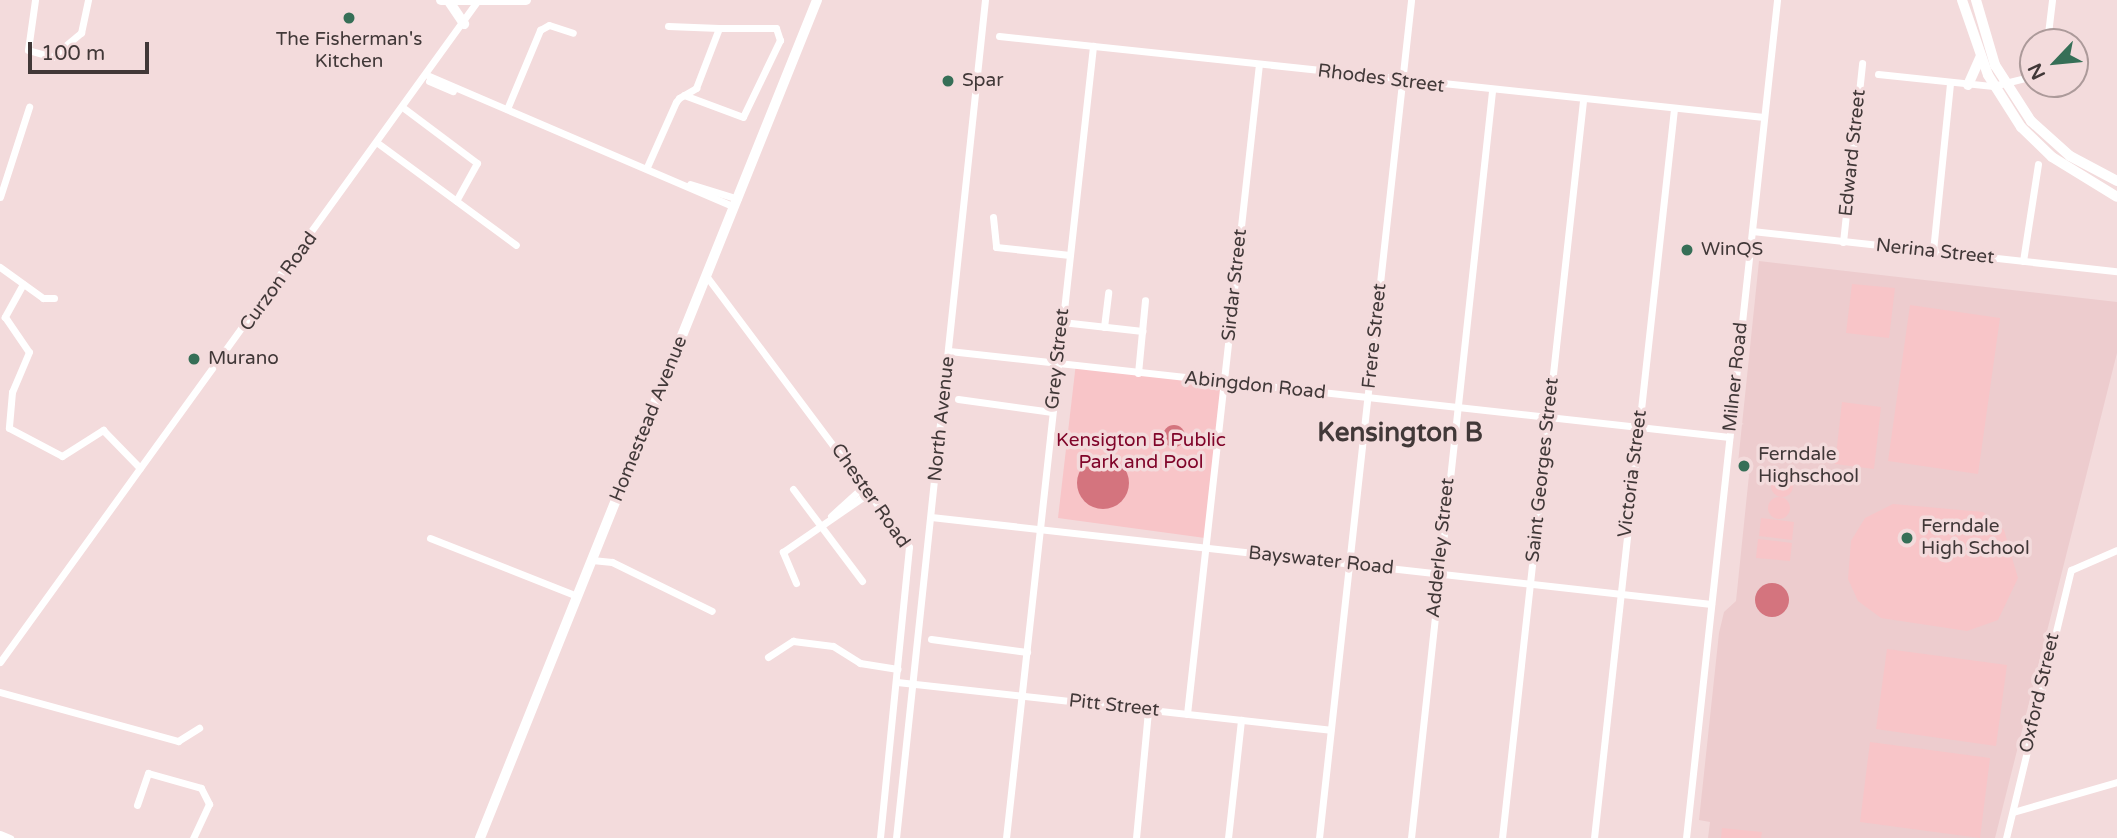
<!DOCTYPE html>
<style>
body{margin:0}
#map{position:relative;width:2117px;height:838px;overflow:hidden;background:#f3dbdc;font-family:"Varela Round",sans-serif}
div>[style]{position:absolute}
[style*='--x']{left:calc(var(--x)*1px);top:calc(var(--y)*1px);width:calc(var(--w)*1px);rotate:calc(var(--a)*1deg)}
.built>*{inset:0;background:#edccce}
.green>*{inset:0;background:#f8c5c8}
.round{border-radius:50%}
.water>*{inset:0;background:#d4747e}
.street>*{height:7px;margin:-3.5px;padding:0 3.5px;transform-origin:3.5px;border-radius:3.5px;background:#fff}
.secondary>*{height:10px;margin:-5px;padding:0 5px;transform-origin:5px;border-radius:5px;background:#fff}
.dots>*{width:19px;height:19px;translate:-50% -50%;box-sizing:border-box;border:4px solid #f3dbdc;border-radius:50%}
span{translate:-50% -50%;white-space:nowrap;text-align:center;line-height:1.15;-webkit-text-stroke:7px #f3dbdc;paint-order:stroke}
.poi-label{font-size:19px;color:#413838}
.left{translate:0 -50%;text-align:left}
.street-label{font-size:19px;color:#413838}
.park-label{font-size:19px;color:#80052a}
.district-label{font-size:26px;color:#413838;font-weight:700}
.north{position:absolute;left:2019px;top:28px;width:70px;height:70px;box-sizing:border-box;background:#f3dbdc;border:2px solid #ac9a9a;border-radius:50%;rotate:244deg;font-size:19px;font-weight:700;line-height:28px;text-align:center;color:#413838}
.north::after{content:'';display:block;margin:auto;width:24px;height:32px;background:#366f57;clip-path:polygon(50% 0,100% 100%,50% 72%,0 100%)}
.scale{position:absolute;left:28px;top:42px;width:121px;height:32px;box-sizing:border-box;border:4px solid #413838;border-top:0;padding-left:9px;font-size:21px;line-height:24px;white-space:nowrap;color:#413838;-webkit-text-stroke:5px #f3dbdc;paint-order:stroke}
</style>
<div id="map">
<div class="built">
<i style="clip-path:polygon(1759px 261px,2117px 302px,2117px 353px,1995px 838px,1708px 838px,1710px 822px,1699px 820px,1719px 633px,1724px 612px,1736px 601px,1749px 475px,1738px 463px)"></i>
</div>
<div class="green">
<i style="clip-path:polygon(1852px 284px,1895px 288px,1889px 338px,1846px 333px)"></i>
<i style="clip-path:polygon(1910px 305px,2000px 318px,1978px 474px,1888px 461px)"></i>
<i style="clip-path:polygon(1076px 363px,1227px 379px,1205px 538px,1058px 518px)"></i>
<i style="clip-path:polygon(1842px 402px,1881px 407px,1874px 469px,1835px 464px)"></i>
<i class="round" style="left:1771px;top:475px;width:22px;height:22px"></i>
<i class="round" style="left:1768px;top:497px;width:22px;height:22px"></i>
<i style="clip-path:polygon(1893px 504px,1983px 512px,2004px 530px,2018px 578px,1998px 620px,1967px 631px,1881px 618px,1858px 601px,1848px 579px,1851px 541px,1865px 518px)"></i>
<i style="clip-path:polygon(1761px 518px,1794px 522px,1792px 540px,1759px 536px)"></i>
<i style="clip-path:polygon(1758px 539px,1792px 543px,1790px 561px,1756px 558px)"></i>
<i style="clip-path:polygon(1887px 649px,2007px 665px,1996px 746px,1876px 729px)"></i>
<i style="clip-path:polygon(1870px 742px,1990px 758px,1980px 838px,1860px 822px)"></i>
<i style="clip-path:polygon(1722px 828px,1762px 832px,1761px 838px,1721px 838px)"></i>
</div>
<div class="water">
<i class="round" style="left:1163px;top:425px;width:22px;height:22px"></i>
<i class="round" style="left:1077px;top:457px;width:52px;height:52px"></i>
<i class="round" style="left:1755px;top:583px;width:34px;height:34px"></i>
</div>
<div class="street">
<i style="--x:35;--y:0;--w:50;--a:98"></i>
<i style="--x:28;--y:50;--w:25;--a:16"></i>
<i style="--x:52;--y:57;--w:38;--a:-40"></i>
<i style="--x:81;--y:33;--w:34;--a:-78"></i>
<i style="--x:668;--y:26;--w:51;--a:2.2"></i>
<i style="--x:999;--y:36;--w:769;--a:6.04"></i>
<i style="--x:2047;--y:42;--w:42;--a:-83.2"></i>
<i style="--x:1878;--y:74;--w:116;--a:6"></i>
<i style="--x:1993;--y:86;--w:41;--a:-14"></i>
<i style="--x:429;--y:76;--w:332;--a:23.2"></i>
<i style="--x:429;--y:81;--w:26;--a:23"></i>
<i style="--x:405;--y:109;--w:90;--a:36.9"></i>
<i style="--x:477;--y:163;--w:43;--a:118.9"></i>
<i style="--x:507;--y:109;--w:86;--a:-67.3"></i>
<i style="--x:540;--y:30;--w:10;--a:-29"></i>
<i style="--x:549;--y:25;--w:25;--a:18"></i>
<i style="--x:379;--y:144;--w:170;--a:36.4"></i>
<i style="--x:647;--y:167;--w:71;--a:-66"></i>
<i style="--x:676;--y:102;--w:5;--a:-53"></i>
<i style="--x:679;--y:98;--w:20;--a:-30"></i>
<i style="--x:696;--y:88;--w:64;--a:-69"></i>
<i style="--x:719;--y:28;--w:57;--a:0"></i>
<i style="--x:776;--y:28;--w:13;--a:72"></i>
<i style="--x:780;--y:40;--w:85;--a:115.7"></i>
<i style="--x:743;--y:117;--w:63;--a:-159.6"></i>
<i style="--x:690;--y:184;--w:50;--a:17.4"></i>
<i style="--x:0;--y:197;--w:95;--a:-72.1"></i>
<i style="--x:993;--y:217;--w:30;--a:84"></i>
<i style="--x:996;--y:247;--w:74;--a:6.2"></i>
<i style="--x:1752;--y:231;--w:367;--a:6.3"></i>
<i style="--x:1843;--y:242;--w:180;--a:-83.9"></i>
<i style="--x:1933;--y:251;--w:168;--a:-84.2"></i>
<i style="--x:2023;--y:261;--w:98;--a:-81.2"></i>
<i style="--x:0;--y:267;--w:53;--a:35.8"></i>
<i style="--x:43;--y:298;--w:11;--a:0"></i>
<i style="--x:707;--y:277;--w:337;--a:53.2"></i>
<i style="--x:909;--y:547;--w:292;--a:95.7"></i>
<i style="--x:23;--y:284;--w:38;--a:119"></i>
<i style="--x:5;--y:317;--w:42;--a:55.6"></i>
<i style="--x:29;--y:352;--w:43;--a:113"></i>
<i style="--x:12;--y:392;--w:36;--a:95"></i>
<i style="--x:9;--y:428;--w:60;--a:27.8"></i>
<i style="--x:62;--y:456;--w:49;--a:-32.4"></i>
<i style="--x:103;--y:430;--w:53;--a:45.8"></i>
<i style="--x:1062;--y:322;--w:81;--a:6.4"></i>
<i style="--x:1104;--y:327;--w:35;--a:-83"></i>
<i style="--x:949;--y:351;--w:785;--a:6.29"></i>
<i style="--x:1138;--y:373;--w:73;--a:-84.5"></i>
<i style="--x:958;--y:399;--w:95;--a:7.9"></i>
<i style="--x:793;--y:489;--w:115;--a:53.1"></i>
<i style="--x:831;--y:516;--w:45;--a:-42.3"></i>
<i style="--x:931;--y:517;--w:785;--a:6.36"></i>
<i style="--x:430;--y:538;--w:158;--a:21.5"></i>
<i style="--x:592;--y:560;--w:20;--a:6"></i>
<i style="--x:612;--y:562;--w:111;--a:26.1"></i>
<i style="--x:796;--y:583;--w:34;--a:-113"></i>
<i style="--x:783;--y:552;--w:104;--a:-34.5"></i>
<i style="--x:931;--y:639;--w:97;--a:7.7"></i>
<i style="--x:768;--y:657;--w:30;--a:-33"></i>
<i style="--x:793;--y:641;--w:40;--a:7.1"></i>
<i style="--x:833;--y:646;--w:32;--a:32"></i>
<i style="--x:860;--y:663;--w:38;--a:9"></i>
<i style="--x:0;--y:662;--w:817;--a:-54.17"></i>
<i style="--x:897;--y:682;--w:436;--a:6.3"></i>
<i style="--x:0;--y:692;--w:185;--a:15.4"></i>
<i style="--x:178;--y:741;--w:25;--a:-32"></i>
<i style="--x:1187;--y:714;--w:654;--a:-83.68"></i>
<i style="--x:137;--y:805;--w:34;--a:-71"></i>
<i style="--x:148;--y:773;--w:55;--a:15.8"></i>
<i style="--x:201;--y:788;--w:18;--a:63"></i>
<i style="--x:209;--y:804;--w:38;--a:115"></i>
<i style="--x:2013;--y:812;--w:108;--a:-16.1"></i>
<i style="--x:0;--y:834;--w:11;--a:22"></i>
<i style="--x:896;--y:838;--w:843;--a:-83.94"></i>
<i style="--x:1006;--y:838;--w:797;--a:-83.73"></i>
<i style="--x:1136;--y:838;--w:129;--a:-84.6"></i>
<i style="--x:1228;--y:838;--w:119;--a:-83.7"></i>
<i style="--x:1319;--y:838;--w:843;--a:-83.73"></i>
<i style="--x:1411;--y:838;--w:751;--a:-83.81"></i>
<i style="--x:1502;--y:838;--w:741;--a:-83.73"></i>
<i style="--x:1594;--y:838;--w:733;--a:-83.74"></i>
<i style="--x:1686;--y:838;--w:843;--a:-83.8"></i>
<i style="--x:2006;--y:838;--w:276;--a:-76.4"></i>
<i style="--x:2071;--y:570;--w:50;--a:-23.5"></i>
</div>
<div class="secondary">
<i style="--x:441;--y:0;--w:85;--a:0"></i>
<i style="--x:448;--y:0;--w:29;--a:56"></i>
<i style="--x:1962;--y:0;--w:79;--a:70.9"></i>
<i style="--x:1988;--y:75;--w:62;--a:57.6"></i>
<i style="--x:2021;--y:127;--w:43;--a:44.1"></i>
<i style="--x:2052;--y:157;--w:76;--a:31.6"></i>
<i style="--x:1976;--y:0;--w:68;--a:73.7"></i>
<i style="--x:1995;--y:65;--w:67;--a:57.3"></i>
<i style="--x:2031;--y:121;--w:52;--a:41.9"></i>
<i style="--x:2070;--y:156;--w:53;--a:28"></i>
<i style="--x:1968;--y:85;--w:30;--a:-66"></i>
<i style="--x:480;--y:838;--w:903;--a:-68.09"></i>
</div>
<div class="dots">
<i style="left:349px;top:18px;background:#366f57"></i>
<i style="left:948px;top:81px;background:#366f57"></i>
<i style="left:1687px;top:250px;background:#366f57"></i>
<i style="left:194px;top:359px;background:#366f57"></i>
<i style="left:1744px;top:466px;background:#366f57"></i>
<i style="left:1907px;top:538px;background:#366f57"></i>
</div>
<div class="poi-label">
<span style="left:349px;top:51px">The Fisherman's<br>Kitchen</span>
<span class="left" style="left:962px;top:81px">Spar</span>
<span class="left" style="left:1701px;top:250px">WinQS</span>
<span class="left" style="left:208px;top:359px">Murano</span>
<span class="left" style="left:1758px;top:466px">Ferndale<br>Highschool</span>
<span class="left" style="left:1921px;top:538px">Ferndale<br>High School</span>
</div>
<div class="street-label">
<span style="left:1381px;top:79px;rotate:7deg">Rhodes Street</span>
<span style="left:1853px;top:153px;rotate:-84deg">Edward Street</span>
<span style="left:1935px;top:252px;rotate:6deg">Nerina Street</span>
<span style="left:279px;top:282px;rotate:-54deg">Curzon Road</span>
<span style="left:1235px;top:285px;rotate:-84deg">Sirdar Street</span>
<span style="left:1375px;top:336px;rotate:-84deg">Frere Street</span>
<span style="left:1058px;top:359px;rotate:-84deg">Grey Street</span>
<span style="left:1736px;top:377px;rotate:-84deg">Milner Road</span>
<span style="left:1255px;top:386px;rotate:6deg">Abingdon Road</span>
<span style="left:649px;top:419px;rotate:-68deg">Homestead Avenue</span>
<span style="left:942px;top:419px;rotate:-84deg">North Avenue</span>
<span style="left:1543px;top:470px;rotate:-84deg">Saint Georges Street</span>
<span style="left:1633px;top:474px;rotate:-83deg">Victoria Street</span>
<span style="left:870px;top:496px;rotate:55deg">Chester Road</span>
<span style="left:1441px;top:548px;rotate:-84deg">Adderley Street</span>
<span style="left:1321px;top:561px;rotate:6deg">Bayswater Road</span>
<span style="left:2040px;top:693px;rotate:-77deg">Oxford Street</span>
<span style="left:1114px;top:706px;rotate:6deg">Pitt Street</span>
</div>
<div class="park-label">
<span style="left:1141px;top:452px">Kensigton B Public<br>Park and Pool</span>
</div>
<div class="district-label">
<span style="left:1400px;top:433px">Kensington B</span>
</div>
<div class="north">N</div>
<div class="scale">100 m</div>
</div>
